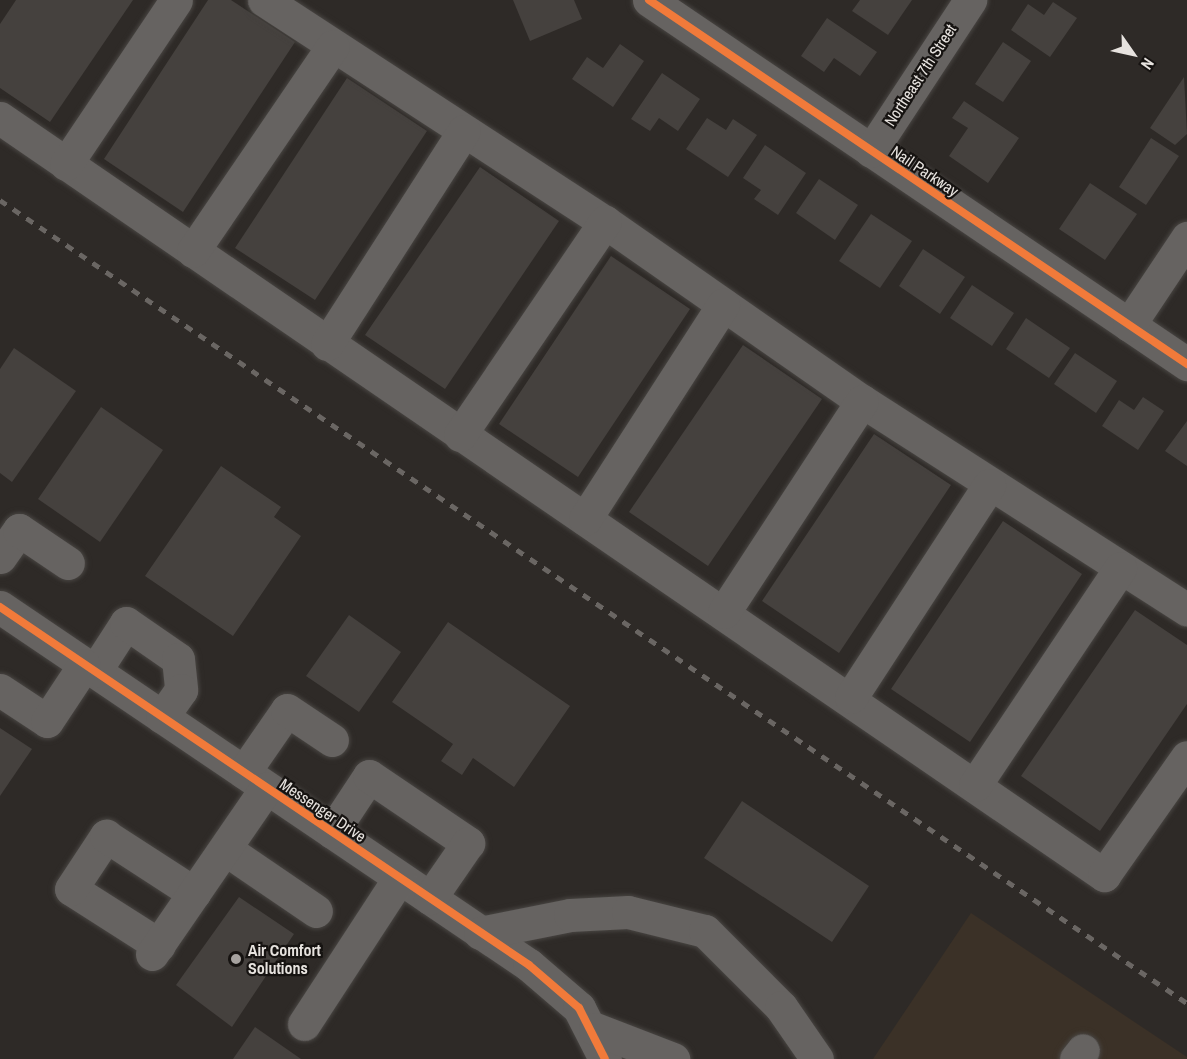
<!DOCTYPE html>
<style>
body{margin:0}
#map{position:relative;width:1187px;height:1059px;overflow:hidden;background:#2e2a27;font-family:"Archivo Narrow",sans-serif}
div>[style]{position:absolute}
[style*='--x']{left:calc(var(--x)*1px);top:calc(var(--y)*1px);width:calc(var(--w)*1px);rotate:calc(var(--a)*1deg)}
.built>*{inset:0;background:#3b3127}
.building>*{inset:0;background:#45413e}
.roads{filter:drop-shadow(0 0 2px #484542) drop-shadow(0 0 2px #484542)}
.minor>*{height:33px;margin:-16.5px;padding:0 16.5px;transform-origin:16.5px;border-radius:16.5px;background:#666361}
.rail>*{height:4.5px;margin-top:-2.25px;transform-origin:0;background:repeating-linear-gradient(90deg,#6a6663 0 8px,transparent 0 16px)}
.cycleway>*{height:8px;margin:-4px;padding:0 4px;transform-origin:4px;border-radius:4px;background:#f17a3a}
.dots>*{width:16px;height:16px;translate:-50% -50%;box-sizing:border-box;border:3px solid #161311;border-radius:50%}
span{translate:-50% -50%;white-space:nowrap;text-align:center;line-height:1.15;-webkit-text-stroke:4.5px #161311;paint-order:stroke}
.street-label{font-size:16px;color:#e7e3df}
.poi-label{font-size:16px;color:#e7e3df;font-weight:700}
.left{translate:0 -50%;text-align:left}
.north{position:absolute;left:1103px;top:24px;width:60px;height:60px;-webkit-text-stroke:4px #161311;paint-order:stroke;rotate:124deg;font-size:16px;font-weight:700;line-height:24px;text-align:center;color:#e7e3df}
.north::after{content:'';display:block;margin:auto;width:21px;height:27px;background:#e7e3df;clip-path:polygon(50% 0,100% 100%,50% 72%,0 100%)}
</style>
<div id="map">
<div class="built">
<i style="clip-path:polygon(971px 913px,1187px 1057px,1187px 1059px,873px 1059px)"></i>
</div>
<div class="building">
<i style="clip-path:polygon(16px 0,133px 0,50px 122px,0 88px,0 24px)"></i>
<i style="clip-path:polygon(208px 0,231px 0,295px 42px,183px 212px,104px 159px)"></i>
<i style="clip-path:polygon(513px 0,574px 0,582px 19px,530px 41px)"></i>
<i style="clip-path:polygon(860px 0,912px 0,888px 35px,852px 11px)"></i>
<i style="clip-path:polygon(1053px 2px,1077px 18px,1050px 57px,1011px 30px,1028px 4px,1044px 15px)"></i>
<i style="clip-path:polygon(827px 18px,877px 52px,860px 76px,834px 58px,824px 72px,801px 56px)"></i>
<i style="clip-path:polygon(1003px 42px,1031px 61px,1003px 102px,975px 84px)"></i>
<i style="clip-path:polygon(620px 44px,644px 61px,613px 107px,572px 79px,587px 57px,603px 68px)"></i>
<i style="clip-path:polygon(662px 73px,700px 99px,678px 131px,659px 118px,650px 131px,631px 119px)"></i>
<i style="clip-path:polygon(1184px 77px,1187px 134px,1175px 145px,1150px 128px)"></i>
<i style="clip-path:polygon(347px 78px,427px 131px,315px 300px,235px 248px)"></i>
<i style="clip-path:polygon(964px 101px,1019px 138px,988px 183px,949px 156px,968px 128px,952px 118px)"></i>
<i style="clip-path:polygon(707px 118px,726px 130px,733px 119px,757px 135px,728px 177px,686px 149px)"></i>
<i style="clip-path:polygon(1151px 138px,1179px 156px,1146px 205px,1119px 187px)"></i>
<i style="clip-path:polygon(765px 145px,806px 173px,778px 215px,754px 199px,761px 190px,743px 178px)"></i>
<i style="clip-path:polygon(480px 167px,559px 221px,445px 389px,365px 335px)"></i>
<i style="clip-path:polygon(819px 179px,858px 205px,835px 240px,796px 213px)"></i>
<i style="clip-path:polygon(1090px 183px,1137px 214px,1105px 260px,1059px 229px)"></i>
<i style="clip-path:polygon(871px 214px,912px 241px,880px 288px,839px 261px)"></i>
<i style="clip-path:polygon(923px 249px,965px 277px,940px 314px,899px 286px)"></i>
<i style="clip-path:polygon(611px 256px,690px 309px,578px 477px,499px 424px)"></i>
<i style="clip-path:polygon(972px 285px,1014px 313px,992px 346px,950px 318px)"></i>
<i style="clip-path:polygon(1026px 318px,1070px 348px,1049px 378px,1006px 349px)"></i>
<i style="clip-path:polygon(743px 345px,822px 399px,708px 566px,629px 512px)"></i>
<i style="clip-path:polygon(14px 348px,76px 391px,12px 482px,0 473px,0 369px)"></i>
<i style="clip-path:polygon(1075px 353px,1117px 381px,1096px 413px,1054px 384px)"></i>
<i style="clip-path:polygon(1143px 397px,1164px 411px,1138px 450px,1102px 426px,1119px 400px,1134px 410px)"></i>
<i style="clip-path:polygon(101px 407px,163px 450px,100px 542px,38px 499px)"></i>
<i style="clip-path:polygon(1187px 421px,1187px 466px,1165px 451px)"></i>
<i style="clip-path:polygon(874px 434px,951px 485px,839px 653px,762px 601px)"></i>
<i style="clip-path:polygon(221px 466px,281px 507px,274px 517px,301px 536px,233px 636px,145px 576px)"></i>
<i style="clip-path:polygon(1003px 521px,1082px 574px,970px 742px,891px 689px)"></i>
<i style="clip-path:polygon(1135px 610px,1187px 645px,1187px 704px,1100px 831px,1021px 776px)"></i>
<i style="clip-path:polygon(349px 615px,401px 652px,359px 712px,306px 676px)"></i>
<i style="clip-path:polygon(448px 622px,570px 706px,514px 787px,473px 758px,462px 775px,441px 761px,453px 744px,392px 702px)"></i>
<i style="clip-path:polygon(0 728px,32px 749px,0 796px)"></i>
<i style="clip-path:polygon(742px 801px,869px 886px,832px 942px,704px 858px)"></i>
<i style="clip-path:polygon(239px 897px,294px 934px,232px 1027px,176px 985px)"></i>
<i style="clip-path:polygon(255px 1027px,301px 1059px,233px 1059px)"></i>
</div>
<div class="roads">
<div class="minor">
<i style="--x:264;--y:0;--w:407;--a:33.1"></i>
<i style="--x:605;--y:222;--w:313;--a:34.9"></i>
<i style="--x:862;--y:401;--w:386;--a:32.7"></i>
<i style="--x:649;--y:0;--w:650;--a:34.08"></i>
<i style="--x:0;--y:118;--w:1339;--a:34.44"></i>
<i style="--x:1104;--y:875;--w:144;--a:-54.9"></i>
<i style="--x:871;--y:151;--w:181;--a:-56.7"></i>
<i style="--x:66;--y:164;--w:197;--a:-56.1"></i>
<i style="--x:193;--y:251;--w:248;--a:-55.7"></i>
<i style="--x:1129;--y:325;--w:105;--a:-56.3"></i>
<i style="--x:327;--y:344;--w:253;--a:-57.3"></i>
<i style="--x:460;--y:435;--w:258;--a:-55.8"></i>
<i style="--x:585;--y:519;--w:255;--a:-57.2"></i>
<i style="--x:0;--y:557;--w:33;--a:-55"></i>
<i style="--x:19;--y:530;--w:59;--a:34"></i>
<i style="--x:0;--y:607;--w:639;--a:34.09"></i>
<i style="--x:529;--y:965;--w:66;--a:40.7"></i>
<i style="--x:579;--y:1008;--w:57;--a:63"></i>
<i style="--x:724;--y:612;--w:252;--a:-56.8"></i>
<i style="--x:95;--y:671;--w:57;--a:-57.1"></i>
<i style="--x:126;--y:623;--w:63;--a:34.7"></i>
<i style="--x:178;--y:659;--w:31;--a:84"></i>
<i style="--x:181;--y:690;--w:33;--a:125"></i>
<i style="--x:0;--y:690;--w:56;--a:33.4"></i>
<i style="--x:47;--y:721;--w:67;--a:-56.5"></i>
<i style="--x:851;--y:697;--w:253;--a:-56.9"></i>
<i style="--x:244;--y:772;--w:75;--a:-55.3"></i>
<i style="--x:287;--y:710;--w:54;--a:33.7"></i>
<i style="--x:975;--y:785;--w:261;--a:-56.2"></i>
<i style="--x:332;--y:832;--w:67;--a:-56.5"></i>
<i style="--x:369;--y:776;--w:120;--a:34.1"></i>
<i style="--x:468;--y:843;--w:67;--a:124.6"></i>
<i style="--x:225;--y:849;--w:110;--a:34.3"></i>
<i style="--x:480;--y:933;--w:92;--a:-11.3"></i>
<i style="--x:570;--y:915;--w:58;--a:-3"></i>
<i style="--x:628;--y:912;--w:79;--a:13.9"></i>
<i style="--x:705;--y:931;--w:107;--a:45"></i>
<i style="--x:781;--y:1007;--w:63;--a:55.3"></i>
<i style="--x:159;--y:945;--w:104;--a:-147.5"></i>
<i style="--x:71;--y:889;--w:64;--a:-56.6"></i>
<i style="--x:106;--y:836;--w:105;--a:32.9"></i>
<i style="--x:152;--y:954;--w:201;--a:-55.5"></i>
<i style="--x:304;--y:1024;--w:174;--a:-56.9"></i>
<i style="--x:595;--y:1029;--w:84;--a:21"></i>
<i style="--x:1076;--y:1059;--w:11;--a:-52"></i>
</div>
</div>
<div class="rail">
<i style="--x:0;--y:200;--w:1433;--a:34.08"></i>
</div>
<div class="cycleway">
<i style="--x:649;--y:0;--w:650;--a:34.08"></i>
<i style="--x:0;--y:607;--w:639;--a:34.09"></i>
<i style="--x:529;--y:965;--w:66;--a:40.7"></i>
<i style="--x:579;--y:1008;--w:57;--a:63"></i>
</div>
<div class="dots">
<i style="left:236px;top:959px;background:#a6a29f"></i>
</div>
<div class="street-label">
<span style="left:920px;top:75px;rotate:-57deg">Northeast 7th Street</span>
<span style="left:925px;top:171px;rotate:34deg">Nail Parkway</span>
<span style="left:323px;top:810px;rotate:34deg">Messenger Drive</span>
</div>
<div class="poi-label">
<span class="left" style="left:248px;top:959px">Air Comfort<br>Solutions</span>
</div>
<div class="north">N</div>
</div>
